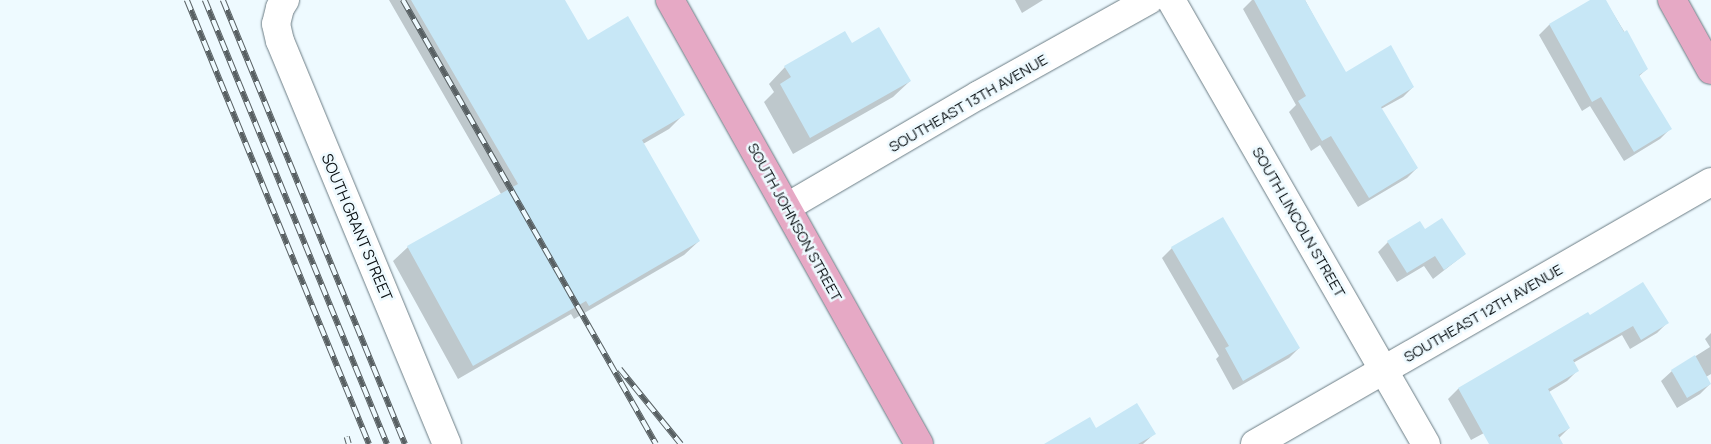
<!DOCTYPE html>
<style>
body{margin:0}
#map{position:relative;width:1711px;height:444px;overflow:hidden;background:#eefaff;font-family:Manrope,sans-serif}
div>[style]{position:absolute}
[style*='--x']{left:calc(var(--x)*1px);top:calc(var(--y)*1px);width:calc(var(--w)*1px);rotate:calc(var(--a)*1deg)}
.shadow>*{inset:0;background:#0003}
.building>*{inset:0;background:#c7e7f6}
.roads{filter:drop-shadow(0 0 1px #6b7c84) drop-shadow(0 0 1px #6b7c84)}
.minor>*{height:28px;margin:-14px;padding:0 14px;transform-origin:14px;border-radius:14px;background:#fff}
.major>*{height:28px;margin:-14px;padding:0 14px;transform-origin:14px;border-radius:14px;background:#e6a9c5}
.rail>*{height:5.5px;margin-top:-2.75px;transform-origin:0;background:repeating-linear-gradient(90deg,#eefaff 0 11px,#586063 0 22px);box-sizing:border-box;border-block:1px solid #586063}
span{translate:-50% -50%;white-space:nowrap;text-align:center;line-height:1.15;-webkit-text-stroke:5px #eefaff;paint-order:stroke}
.street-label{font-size:15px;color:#070d10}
</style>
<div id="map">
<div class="shadow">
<i style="clip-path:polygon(389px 0,563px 0,587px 42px,684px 114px,669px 129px,643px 144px,699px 241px,684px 255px,574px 319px,571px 314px,458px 379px,393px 261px,408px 247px,501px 194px)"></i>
<i style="clip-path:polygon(1015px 0,1043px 0,1022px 13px)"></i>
<i style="clip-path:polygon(1252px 0,1305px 0,1345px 74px,1413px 87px,1403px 97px,1381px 109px,1417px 168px,1407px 178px,1358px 207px,1320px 145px,1311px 151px,1289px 112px,1296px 105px,1243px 9px)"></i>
<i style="clip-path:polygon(1593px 0,1605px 0,1647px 69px,1638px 77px,1670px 129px,1660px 139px,1624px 161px,1590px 106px,1582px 111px,1539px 35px,1549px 25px)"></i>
<i style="clip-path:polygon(852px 45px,910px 81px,893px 97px,793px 154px,764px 102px,774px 92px,769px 84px,785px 67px)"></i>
<i style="clip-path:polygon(1425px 230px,1465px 254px,1433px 279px,1424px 266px,1397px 282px,1378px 252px,1388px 242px)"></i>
<i style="clip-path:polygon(1172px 248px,1299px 348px,1289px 358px,1233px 390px,1216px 359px,1219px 356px,1162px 258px)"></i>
<i style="clip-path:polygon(1587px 314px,1589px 317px,1667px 323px,1657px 333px,1630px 349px,1622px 335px,1573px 363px,1577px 371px,1567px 381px,1549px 392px,1569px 428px,1559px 438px,1562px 444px,1491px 444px,1484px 433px,1471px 440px,1448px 399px,1458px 389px)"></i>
<i style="clip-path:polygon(1711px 333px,1711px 374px,1706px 377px,1710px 384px,1700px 394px,1677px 408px,1661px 381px,1672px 371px,1710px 347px,1705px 339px)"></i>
<i style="clip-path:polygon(1154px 434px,1143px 444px,1050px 444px)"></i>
</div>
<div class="building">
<i style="clip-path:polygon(411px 0,565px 0,588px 40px,628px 16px,685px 115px,642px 140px,700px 241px,589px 306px,586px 301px,473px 366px,407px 246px,518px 184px)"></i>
<i style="clip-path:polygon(1254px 0,1305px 0,1346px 72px,1391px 45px,1414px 87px,1381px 107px,1418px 168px,1369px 198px,1331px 136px,1322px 141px,1298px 101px,1306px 96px)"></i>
<i style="clip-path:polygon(1590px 0,1606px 0,1624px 32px,1627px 30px,1648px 69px,1639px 75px,1672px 129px,1634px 152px,1601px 97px,1592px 102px,1549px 24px)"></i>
<i style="clip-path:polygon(879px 27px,911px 81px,810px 138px,780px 84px,791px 77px,784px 66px,845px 31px,852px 43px)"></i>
<i style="clip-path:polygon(1223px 217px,1300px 348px,1243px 381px,1225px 348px,1229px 346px,1171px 247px)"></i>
<i style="clip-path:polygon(1442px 218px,1466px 254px,1444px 270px,1435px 256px,1407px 273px,1387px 241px,1420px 221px,1425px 229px)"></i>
<i style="clip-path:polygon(1643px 282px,1669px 323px,1641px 340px,1633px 326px,1573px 360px,1579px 371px,1548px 389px,1570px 428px,1558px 435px,1563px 444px,1489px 444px,1458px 388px,1588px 312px,1590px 315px)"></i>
<i style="clip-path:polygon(1695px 355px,1711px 384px,1687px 398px,1671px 370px)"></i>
<i style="clip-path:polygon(1137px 403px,1156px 434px,1138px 444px,1044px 444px,1090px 417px,1096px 428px)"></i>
</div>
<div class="roads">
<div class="minor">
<i style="--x:285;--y:0;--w:9;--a:122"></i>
<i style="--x:280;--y:8;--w:16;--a:104"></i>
<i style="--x:276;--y:24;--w:17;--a:77"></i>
<i style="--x:280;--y:41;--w:436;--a:67.5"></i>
<i style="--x:1171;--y:0;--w:512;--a:60.13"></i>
<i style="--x:787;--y:207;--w:222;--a:-30.3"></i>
<i style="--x:979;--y:95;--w:195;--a:-29.2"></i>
<i style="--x:1255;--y:444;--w:526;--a:-29.88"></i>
</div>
<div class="major">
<i style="--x:670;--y:0;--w:509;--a:60.72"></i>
<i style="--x:1672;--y:0;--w:80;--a:60.9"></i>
</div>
</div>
<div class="rail">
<i style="--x:187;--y:0;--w:480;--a:67.7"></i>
<i style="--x:205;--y:0;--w:480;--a:67.7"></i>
<i style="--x:223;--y:0;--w:480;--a:67.7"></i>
<i style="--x:403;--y:0;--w:511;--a:60.32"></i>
<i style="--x:620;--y:369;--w:97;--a:50.9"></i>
<i style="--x:347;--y:437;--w:7;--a:74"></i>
</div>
<div class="street-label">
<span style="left:968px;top:103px;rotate:-30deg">SOUTHEAST 13TH AVENUE</span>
<span style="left:795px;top:222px;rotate:61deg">SOUTH JOHNSON STREET</span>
<span style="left:1299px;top:222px;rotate:60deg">SOUTH LINCOLN STREET</span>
<span style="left:357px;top:227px;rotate:67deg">SOUTH GRANT STREET</span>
<span style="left:1483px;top:313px;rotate:-30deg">SOUTHEAST 12TH AVENUE</span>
</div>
</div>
